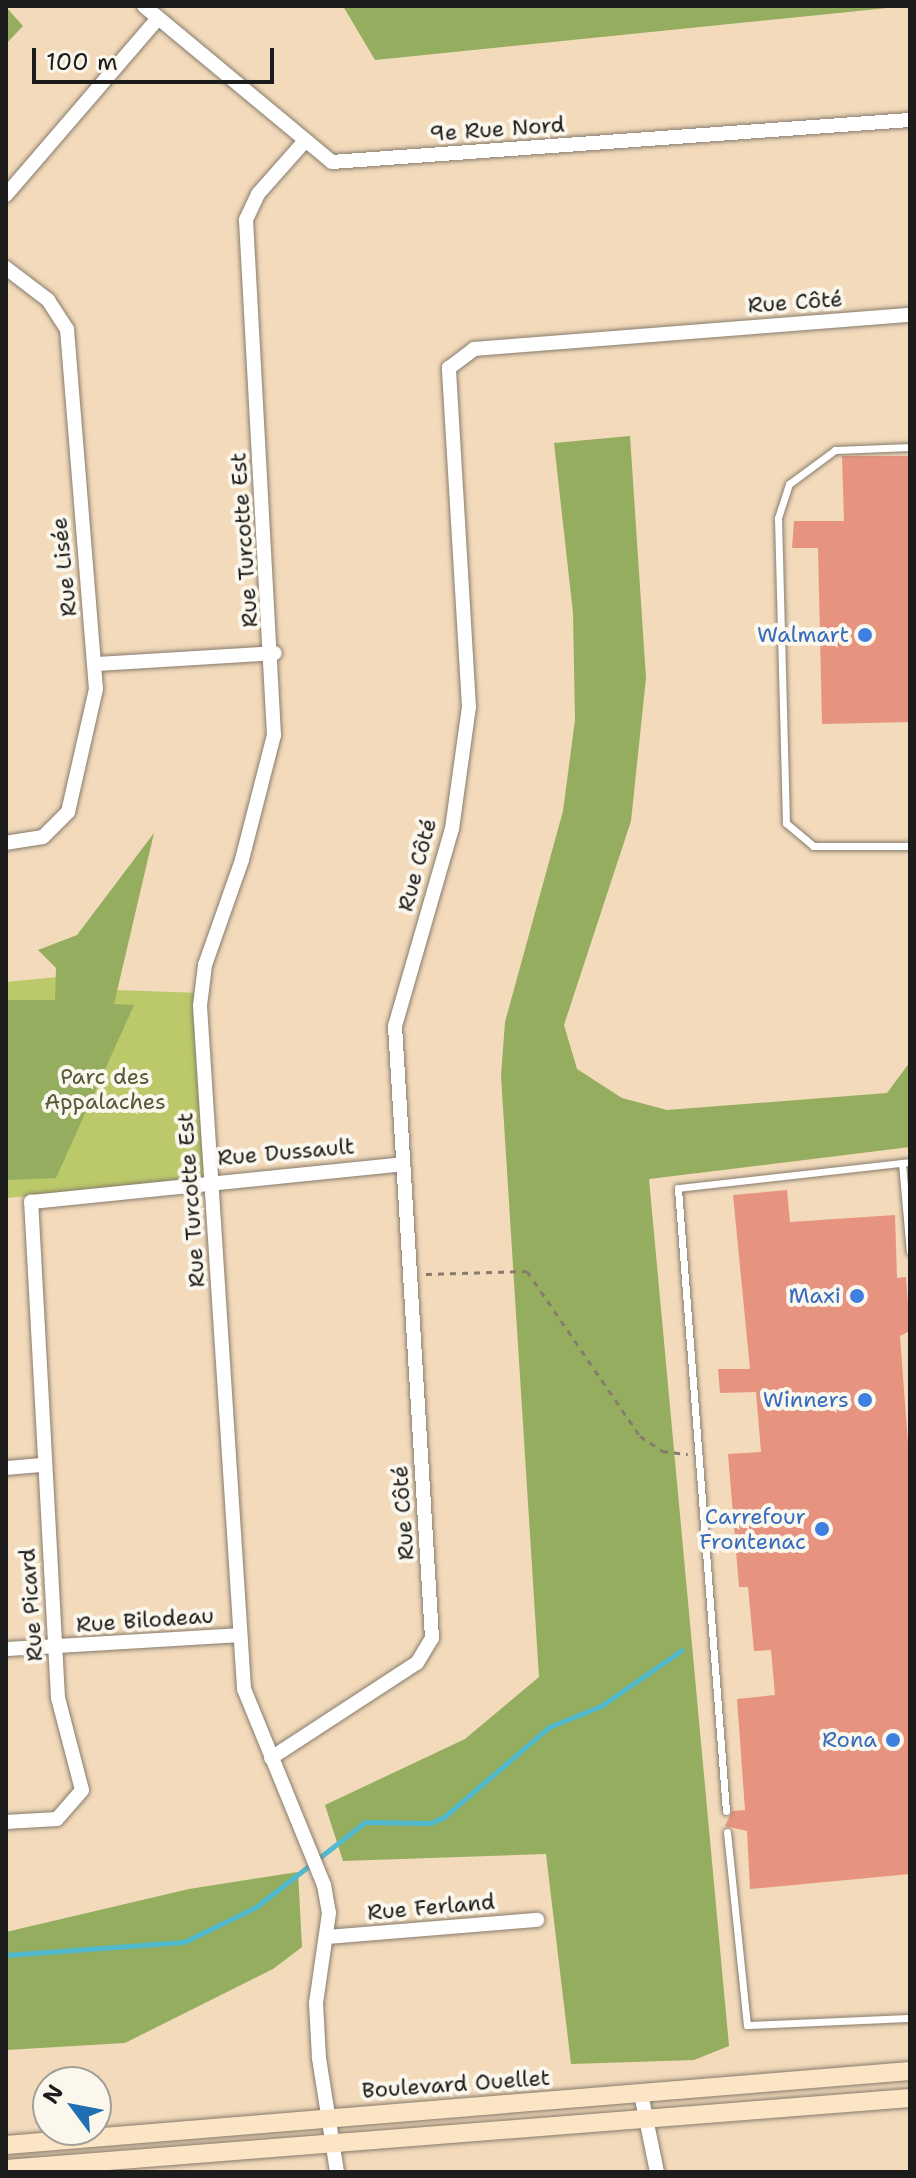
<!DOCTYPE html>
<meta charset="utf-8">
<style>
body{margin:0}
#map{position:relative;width:916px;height:2178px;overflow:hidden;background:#f2dabb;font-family:"Shantell Sans",sans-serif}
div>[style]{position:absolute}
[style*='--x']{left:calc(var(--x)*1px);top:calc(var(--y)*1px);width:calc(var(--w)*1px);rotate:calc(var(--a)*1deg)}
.green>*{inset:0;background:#bbc96b}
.forest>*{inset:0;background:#94ad5f}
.stream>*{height:5px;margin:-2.5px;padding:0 2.5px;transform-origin:2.5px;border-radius:2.5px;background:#51bace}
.building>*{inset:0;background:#e69480}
.path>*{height:3px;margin-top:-1.5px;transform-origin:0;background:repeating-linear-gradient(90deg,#877b6c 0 6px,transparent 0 12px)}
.roads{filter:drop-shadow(0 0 2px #877b6c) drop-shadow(0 0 2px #877b6c)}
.lane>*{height:7px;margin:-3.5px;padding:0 3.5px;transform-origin:3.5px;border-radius:3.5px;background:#fff}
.street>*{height:14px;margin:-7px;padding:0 7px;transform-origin:7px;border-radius:7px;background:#fff}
.secondary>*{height:18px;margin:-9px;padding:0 9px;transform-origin:9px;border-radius:9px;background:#fce5c4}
.dots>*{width:22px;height:22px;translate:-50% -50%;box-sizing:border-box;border:4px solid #fbf7ec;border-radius:50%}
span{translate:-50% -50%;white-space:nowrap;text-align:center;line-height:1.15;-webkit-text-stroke:8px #fbf7ec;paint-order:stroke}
.street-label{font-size:22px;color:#1c1c1c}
.shop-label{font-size:22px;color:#366cbe}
.right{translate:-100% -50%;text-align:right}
.park-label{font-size:22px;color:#545938}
.frame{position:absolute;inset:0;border:8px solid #1c1c1c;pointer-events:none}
.north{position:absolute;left:32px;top:2066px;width:80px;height:80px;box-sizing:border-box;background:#fbf7ec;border:2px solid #a29f99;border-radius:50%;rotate:302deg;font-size:22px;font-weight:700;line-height:32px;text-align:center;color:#1c1c1c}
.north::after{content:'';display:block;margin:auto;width:28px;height:36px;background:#1f6fb2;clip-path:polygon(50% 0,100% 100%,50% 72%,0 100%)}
.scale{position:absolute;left:32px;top:48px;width:242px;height:36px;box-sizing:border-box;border:4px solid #1c1c1c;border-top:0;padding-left:10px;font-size:24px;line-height:28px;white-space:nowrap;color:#1c1c1c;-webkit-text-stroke:6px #fbf7ec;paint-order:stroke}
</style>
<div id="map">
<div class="green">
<i style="clip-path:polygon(118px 971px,115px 990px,202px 993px,213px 1181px,6px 1198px,6px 982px)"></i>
</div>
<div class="forest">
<i style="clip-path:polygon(343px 6px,907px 6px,375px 60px)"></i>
<i style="clip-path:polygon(6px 7px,23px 26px,6px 44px)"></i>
<i style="clip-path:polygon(630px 436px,646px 678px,631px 821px,564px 1025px,577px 1069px,622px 1098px,667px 1110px,887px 1093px,910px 1062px,910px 1147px,649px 1179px,729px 2046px,694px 2060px,571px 2064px,546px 1854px,343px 1861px,325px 1805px,465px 1739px,539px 1677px,501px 1076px,505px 1022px,563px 811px,575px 720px,573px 613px,554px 443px)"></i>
<i style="clip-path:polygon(154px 833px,114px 1004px,134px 1005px,56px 1178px,6px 1180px,6px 1000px,55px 1000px,56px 968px,38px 950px,77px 935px)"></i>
<i style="clip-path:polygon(298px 1872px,302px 1947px,273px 1969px,125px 2043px,6px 2050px,6px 1932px,189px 1889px)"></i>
</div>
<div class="stream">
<i style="--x:6;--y:1955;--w:178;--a:-4.2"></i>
<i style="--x:184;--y:1942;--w:80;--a:-25.9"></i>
<i style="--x:256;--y:1907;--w:138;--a:-37.9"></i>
<i style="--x:365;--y:1822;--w:66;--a:0.9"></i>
<i style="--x:431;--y:1823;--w:14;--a:-25"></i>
<i style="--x:444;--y:1817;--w:138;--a:-40.6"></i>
<i style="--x:549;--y:1727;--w:56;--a:-22"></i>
<i style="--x:601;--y:1706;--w:98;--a:-34.7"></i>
</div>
<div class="building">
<i style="clip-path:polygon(842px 456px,910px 456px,910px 722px,822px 724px,818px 548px,792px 548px,794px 521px,844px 521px)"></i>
<i style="clip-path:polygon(787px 1190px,790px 1222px,895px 1215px,897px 1278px,906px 1277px,910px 1331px,900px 1336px,910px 1470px,910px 1874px,750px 1889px,747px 1831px,725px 1826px,732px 1811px,745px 1810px,737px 1699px,775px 1695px,771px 1650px,754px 1651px,748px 1587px,739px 1587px,728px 1454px,761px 1452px,756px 1392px,720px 1393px,718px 1369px,750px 1369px,733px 1195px)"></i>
</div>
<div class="path">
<i style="--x:426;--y:1274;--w:101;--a:-1.7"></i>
<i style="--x:527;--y:1271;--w:200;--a:55.6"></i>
<i style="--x:640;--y:1436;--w:27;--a:34"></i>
<i style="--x:662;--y:1451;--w:26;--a:7"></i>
</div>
<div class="roads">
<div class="lane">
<i style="--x:910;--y:447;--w:75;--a:177.7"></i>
<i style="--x:835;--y:450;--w:57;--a:143.5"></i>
<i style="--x:789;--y:484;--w:36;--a:108"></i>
<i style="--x:778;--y:518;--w:305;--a:88.5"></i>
<i style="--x:786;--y:823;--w:35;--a:40"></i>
<i style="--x:813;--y:846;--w:97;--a:0"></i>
<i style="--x:902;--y:1163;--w:89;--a:84.9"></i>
<i style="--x:726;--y:1811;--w:625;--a:-94.41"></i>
<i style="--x:678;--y:1188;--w:233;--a:-6.4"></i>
<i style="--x:727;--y:1832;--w:194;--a:84.1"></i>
<i style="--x:747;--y:2025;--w:163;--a:-2.5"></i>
</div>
<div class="street">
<i style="--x:144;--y:6;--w:244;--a:39.7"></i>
<i style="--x:332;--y:162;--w:580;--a:-4.16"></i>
<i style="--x:304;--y:142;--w:69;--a:131.5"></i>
<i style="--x:258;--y:194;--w:29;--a:115"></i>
<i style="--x:246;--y:220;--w:516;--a:86.89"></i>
<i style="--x:274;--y:735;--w:129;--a:104.4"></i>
<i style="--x:242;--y:860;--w:111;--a:109.4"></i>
<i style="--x:205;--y:965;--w:41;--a:97"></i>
<i style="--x:200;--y:1006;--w:684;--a:86.31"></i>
<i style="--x:244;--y:1689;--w:212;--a:67.8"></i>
<i style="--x:324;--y:1885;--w:28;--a:80"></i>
<i style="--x:329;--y:1913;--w:91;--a:98.2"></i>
<i style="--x:316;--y:2003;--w:55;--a:86.9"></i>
<i style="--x:319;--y:2058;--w:115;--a:81"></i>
<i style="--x:6;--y:195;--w:233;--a:-49.3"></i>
<i style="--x:6;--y:268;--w:53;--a:37.3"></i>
<i style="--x:48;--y:300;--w:35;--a:57"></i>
<i style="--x:67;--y:329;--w:361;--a:85.4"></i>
<i style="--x:96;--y:689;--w:126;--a:102.8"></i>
<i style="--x:68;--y:812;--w:35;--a:135"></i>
<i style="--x:43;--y:837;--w:37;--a:171"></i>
<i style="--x:96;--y:664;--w:179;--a:-3.5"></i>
<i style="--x:6;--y:1468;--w:37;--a:-5"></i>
<i style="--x:6;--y:1649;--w:233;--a:-3.4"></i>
<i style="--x:271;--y:1758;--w:174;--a:-33.1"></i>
<i style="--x:417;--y:1663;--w:29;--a:-59"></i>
<i style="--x:432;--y:1638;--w:613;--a:-93.46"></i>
<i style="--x:395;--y:1026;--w:205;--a:-73.9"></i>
<i style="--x:452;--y:829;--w:123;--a:-82.1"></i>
<i style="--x:469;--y:707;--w:340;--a:-93.4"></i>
<i style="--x:449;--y:368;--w:31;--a:-37"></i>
<i style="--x:474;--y:349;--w:437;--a:-4.5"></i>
<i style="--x:6;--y:1822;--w:51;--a:-3.4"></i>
<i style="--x:57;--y:1819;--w:38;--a:-49"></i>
<i style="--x:82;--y:1790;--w:95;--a:-104.6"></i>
<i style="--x:58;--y:1698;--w:497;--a:-93.1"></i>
<i style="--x:31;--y:1202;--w:374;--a:-5.8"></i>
<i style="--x:328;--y:1937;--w:210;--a:-4.7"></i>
<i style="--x:641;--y:2094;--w:80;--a:78.4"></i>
</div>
<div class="secondary">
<i style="--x:6;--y:2145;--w:907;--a:-4.68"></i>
<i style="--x:6;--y:2169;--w:907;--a:-4.49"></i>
</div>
</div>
<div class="dots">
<i style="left:865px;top:635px;background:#3f7fe0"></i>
<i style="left:857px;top:1296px;background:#3f7fe0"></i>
<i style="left:865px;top:1400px;background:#3f7fe0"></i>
<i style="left:822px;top:1529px;background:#3f7fe0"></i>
<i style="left:893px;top:1740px;background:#3f7fe0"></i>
</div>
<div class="street-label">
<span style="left:497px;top:129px;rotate:-4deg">9e Rue Nord</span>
<span style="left:795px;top:302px;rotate:-4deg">Rue Côté</span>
<span style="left:244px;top:540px;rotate:-94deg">Rue Turcotte Est</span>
<span style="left:64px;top:567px;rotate:-96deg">Rue Lisée</span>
<span style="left:417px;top:865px;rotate:-75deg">Rue Côté</span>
<span style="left:286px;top:1152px;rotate:-5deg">Rue Dussault</span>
<span style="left:191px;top:1200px;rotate:-94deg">Rue Turcotte Est</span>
<span style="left:403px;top:1513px;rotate:-94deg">Rue Côté</span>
<span style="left:31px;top:1605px;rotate:-94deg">Rue Picard</span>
<span style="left:145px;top:1620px;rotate:-4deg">Rue Bilodeau</span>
<span style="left:431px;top:1907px;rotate:-5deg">Rue Ferland</span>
<span style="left:456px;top:2084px;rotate:-4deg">Boulevard Ouellet</span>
</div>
<div class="shop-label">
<span class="right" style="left:849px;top:635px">Walmart</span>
<span class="right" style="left:841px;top:1296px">Maxi</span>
<span class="right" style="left:849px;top:1400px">Winners</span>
<span class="right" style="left:806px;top:1529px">Carrefour<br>Frontenac</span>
<span class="right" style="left:877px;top:1740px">Rona</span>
</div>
<div class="park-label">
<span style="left:105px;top:1089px">Parc des<br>Appalaches</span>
</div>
<div class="frame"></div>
<div class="north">N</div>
<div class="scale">100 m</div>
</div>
